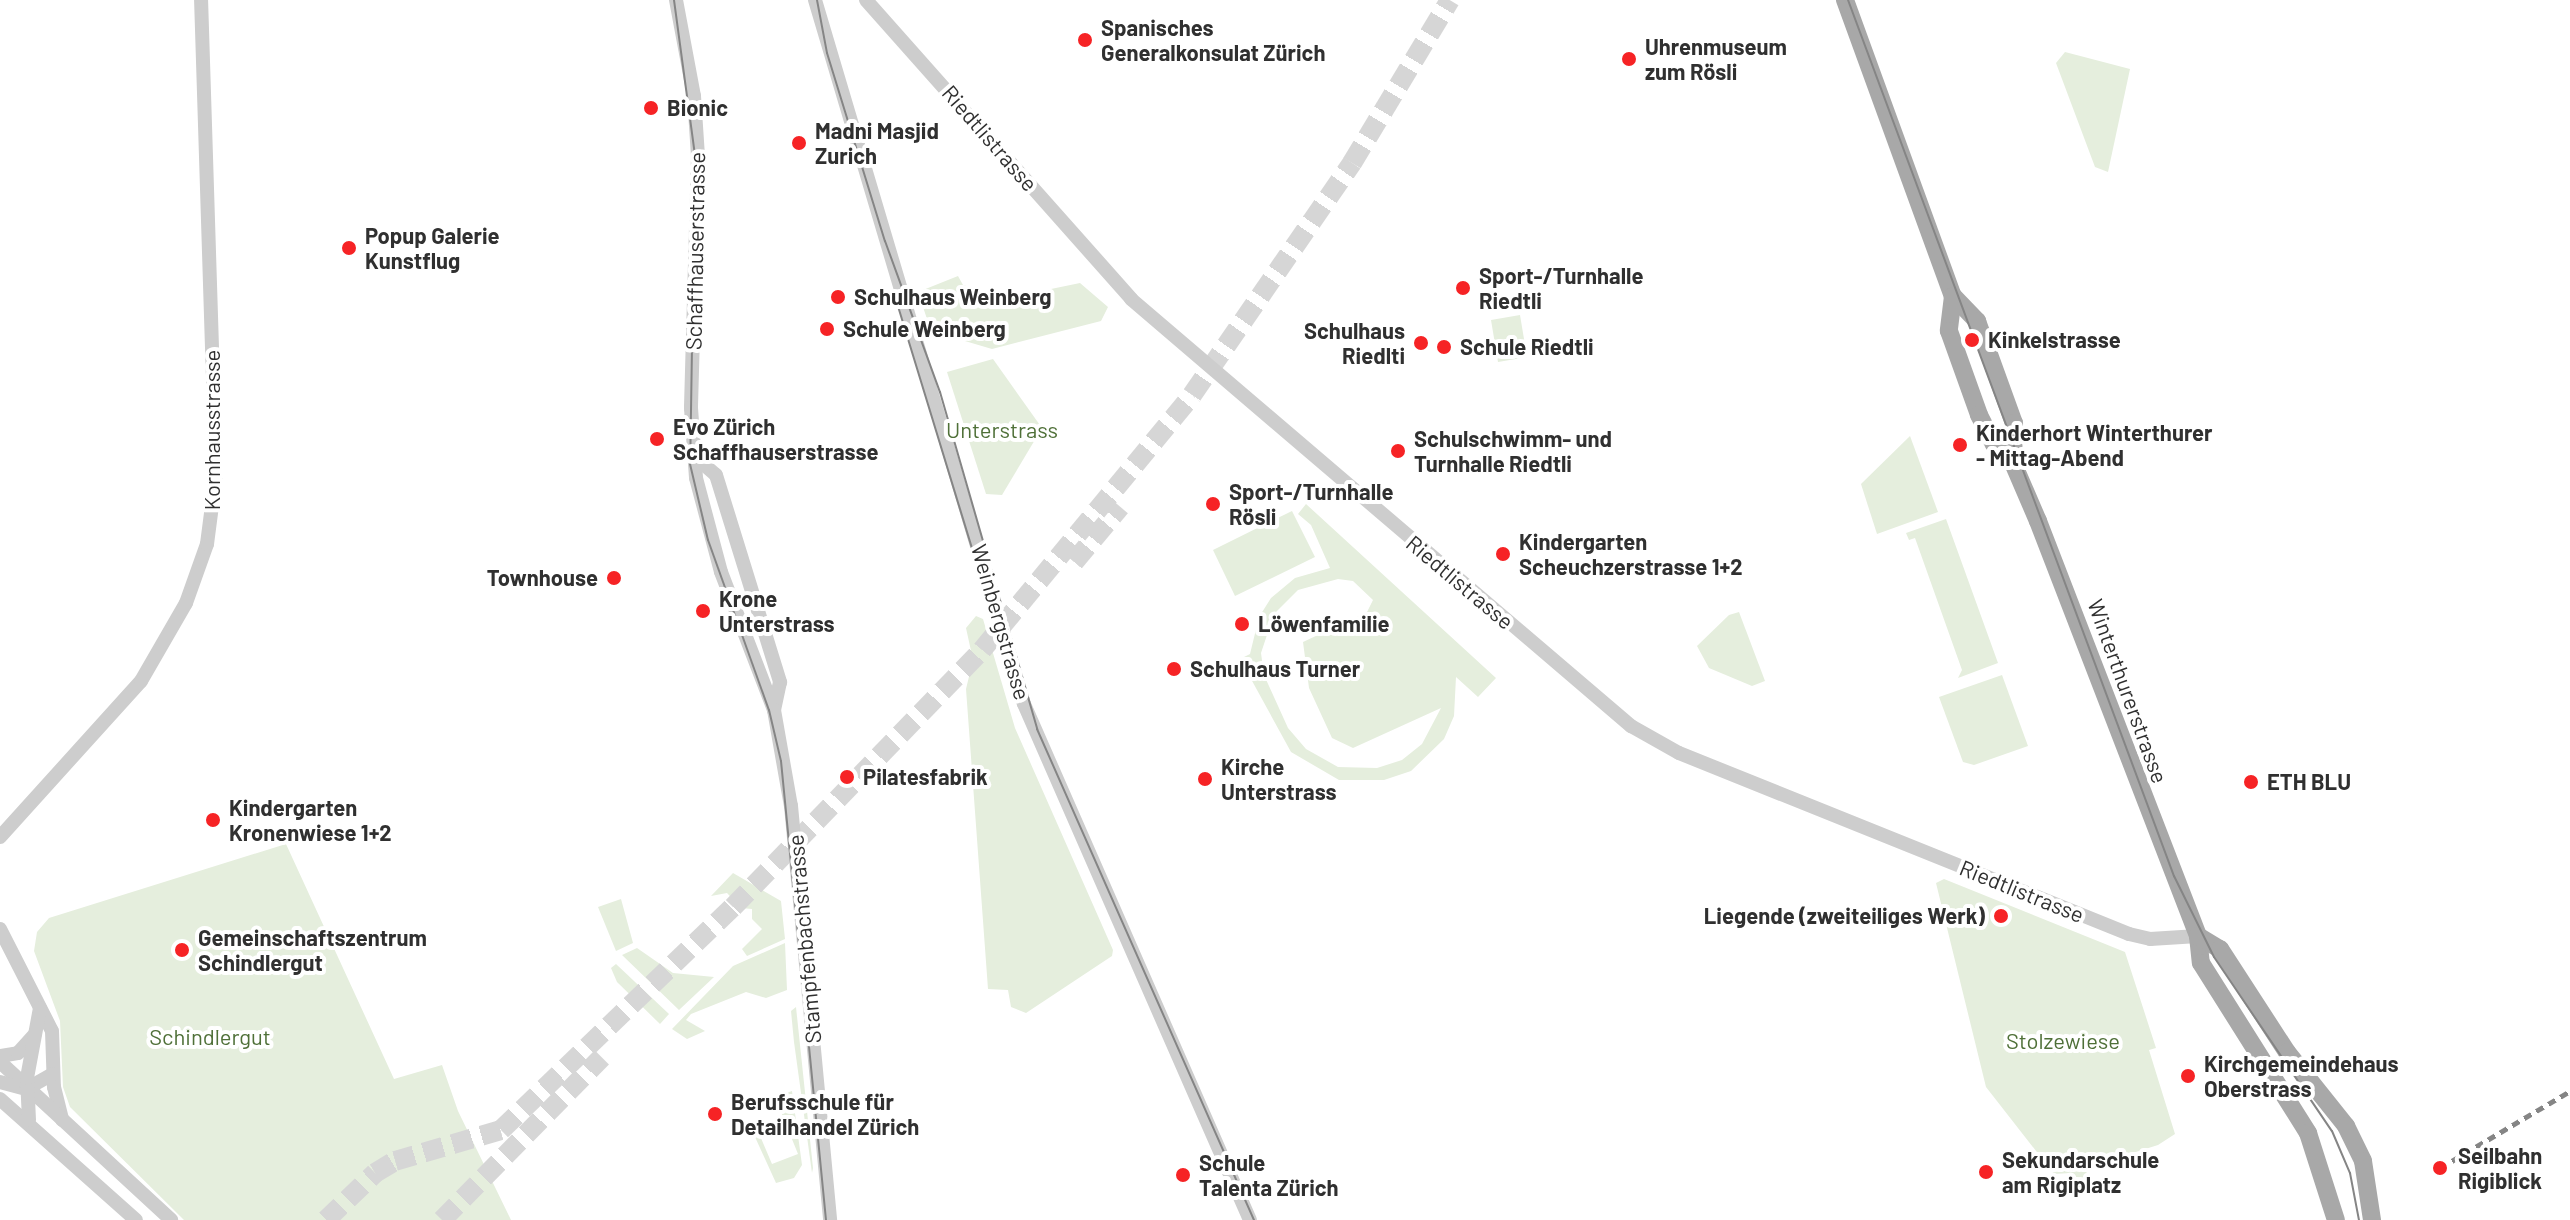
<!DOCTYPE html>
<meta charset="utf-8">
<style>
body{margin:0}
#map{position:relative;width:2570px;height:1220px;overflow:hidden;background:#fff;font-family:Barlow,sans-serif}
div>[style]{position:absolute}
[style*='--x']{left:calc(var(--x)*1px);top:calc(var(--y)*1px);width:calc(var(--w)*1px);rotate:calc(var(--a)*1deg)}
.green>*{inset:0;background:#e5eedd}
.trunk-tunnel>*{height:20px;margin-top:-10px;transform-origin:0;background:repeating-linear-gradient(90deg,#d6d6d6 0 20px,transparent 0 30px)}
.tertiary>*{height:14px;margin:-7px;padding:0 7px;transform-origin:7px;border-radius:7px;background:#cdcdcd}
.primary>*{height:18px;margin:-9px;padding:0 9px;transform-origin:9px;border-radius:9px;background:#a8a8a8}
.tram>*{height:2px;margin:-1px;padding:0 1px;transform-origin:1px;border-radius:1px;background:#858585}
.rail>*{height:5px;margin-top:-2.5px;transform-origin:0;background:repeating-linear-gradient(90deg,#858585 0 8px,transparent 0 14px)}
.dots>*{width:22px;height:22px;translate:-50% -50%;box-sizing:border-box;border:4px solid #fff;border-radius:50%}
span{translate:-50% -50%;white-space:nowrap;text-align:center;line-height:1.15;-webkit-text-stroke:8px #fff;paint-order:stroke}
.poi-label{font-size:22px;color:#303030;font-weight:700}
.left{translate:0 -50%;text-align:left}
.right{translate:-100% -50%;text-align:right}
.street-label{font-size:22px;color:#303030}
.park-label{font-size:22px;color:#4f7038}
</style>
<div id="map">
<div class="green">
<i style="clip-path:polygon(2065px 52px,2130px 69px,2108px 172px,2095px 167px,2056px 63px)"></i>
<i style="clip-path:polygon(958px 276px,963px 285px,1012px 297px,1080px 283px,1108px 307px,1101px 321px,992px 349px,931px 331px,918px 292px)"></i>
<i style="clip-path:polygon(1520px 315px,1527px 357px,1498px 362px,1491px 320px)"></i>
<i style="clip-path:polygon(993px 359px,1042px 428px,1002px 495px,986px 494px,947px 372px)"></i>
<i style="clip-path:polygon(1910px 436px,1938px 512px,1877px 534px,1861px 484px)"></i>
<i style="clip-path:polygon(evenodd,1306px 504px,1496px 678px,1478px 697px,1456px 677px,1454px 716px,1444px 739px,1411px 771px,1384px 780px,1339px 780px,1291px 752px,1240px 659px,1250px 654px,1259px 617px,1271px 598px,1295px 578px,1330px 568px,1311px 525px,1298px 514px,1306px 504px,1338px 579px,1353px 581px,1373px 600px,1367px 612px,1303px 642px,1309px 688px,1332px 738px,1353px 748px,1441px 708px,1422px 744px,1402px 760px,1377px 768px,1338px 767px,1306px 749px,1288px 728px,1264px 675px,1261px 653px,1274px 614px,1298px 590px,1338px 579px)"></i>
<i style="clip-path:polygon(1292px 511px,1315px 557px,1235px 596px,1213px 550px)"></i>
<i style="clip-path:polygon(1946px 519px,1998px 663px,1958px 678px,1962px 670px,1915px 538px,1909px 540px,1906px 533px)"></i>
<i style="clip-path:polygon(1739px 612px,1765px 681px,1752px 686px,1709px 668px,1697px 646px,1729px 615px)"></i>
<i style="clip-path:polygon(976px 616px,983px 619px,1015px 728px,1113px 950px,1112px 956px,1026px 1013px,1011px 1007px,1008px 990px,988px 989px,966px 689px,973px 660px,966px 628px)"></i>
<i style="clip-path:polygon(2002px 675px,2028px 746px,1974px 765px,1963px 762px,1939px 697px)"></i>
<i style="clip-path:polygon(286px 844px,394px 1079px,442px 1065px,458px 1111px,511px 1220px,184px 1220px,70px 1107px,63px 1087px,60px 1021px,34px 951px,37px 932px,49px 918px)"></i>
<i style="clip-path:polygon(733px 873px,781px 901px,785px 939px,747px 956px,742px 949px,762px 929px,752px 919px,752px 909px,741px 908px,727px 893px,711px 896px)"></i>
<i style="clip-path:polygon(1944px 879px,2125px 952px,2156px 1048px,2149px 1050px,2175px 1134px,2158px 1145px,2085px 1168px,2090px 1183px,2076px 1188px,2071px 1173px,2054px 1174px,1986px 1087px,1936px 883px)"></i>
<i style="clip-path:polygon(621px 899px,633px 943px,616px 951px,598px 907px)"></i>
<i style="clip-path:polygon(785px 943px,787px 990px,766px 998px,746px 992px,691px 1014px,686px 1020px,705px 1031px,687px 1039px,672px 1029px,733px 966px)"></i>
<i style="clip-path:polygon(637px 948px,673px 973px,714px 977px,679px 1010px,622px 955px)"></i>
<i style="clip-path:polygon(616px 964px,669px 1014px,660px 1024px,617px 982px,611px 968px)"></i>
<i style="clip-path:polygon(796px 1007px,813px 1168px,812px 1173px,794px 1042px,791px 1011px)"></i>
<i style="clip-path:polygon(792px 1091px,802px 1165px,794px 1178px,776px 1183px,750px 1126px,755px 1124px,772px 1164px,798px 1154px,775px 1097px)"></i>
</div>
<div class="trunk-tunnel">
<i style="--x:1074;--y:562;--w:72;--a:-50.1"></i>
<i style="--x:326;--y:1220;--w:68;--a:-43.8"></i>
<i style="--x:375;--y:1173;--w:23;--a:-31"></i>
<i style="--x:395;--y:1161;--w:110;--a:-16.3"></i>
<i style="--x:501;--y:1130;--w:322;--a:-43.9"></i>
<i style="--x:733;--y:907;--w:358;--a:-45.9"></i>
<i style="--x:982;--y:650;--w:330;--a:-50.5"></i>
<i style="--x:1192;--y:395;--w:282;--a:-55.4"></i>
<i style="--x:1352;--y:163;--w:190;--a:-59"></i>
<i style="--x:442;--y:1220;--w:228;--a:-45.5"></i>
</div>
<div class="tertiary">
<i style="--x:676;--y:0;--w:98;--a:79.4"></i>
<i style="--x:694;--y:96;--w:60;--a:86.2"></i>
<i style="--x:698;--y:156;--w:252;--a:91.6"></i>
<i style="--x:691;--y:408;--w:70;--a:85.9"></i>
<i style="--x:696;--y:478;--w:97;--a:75.1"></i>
<i style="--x:721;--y:572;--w:148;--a:69"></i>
<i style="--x:815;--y:0;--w:734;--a:73.47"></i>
<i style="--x:1024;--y:704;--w:563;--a:66.35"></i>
<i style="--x:866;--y:0;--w:400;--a:48.4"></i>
<i style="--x:1131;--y:299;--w:658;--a:40.5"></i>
<i style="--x:1631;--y:726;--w:55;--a:29.4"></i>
<i style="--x:1679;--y:753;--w:485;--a:21.9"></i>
<i style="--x:2129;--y:934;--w:22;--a:13"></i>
<i style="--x:2150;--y:939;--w:48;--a:-3.6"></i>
<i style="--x:693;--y:455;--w:30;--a:41"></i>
<i style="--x:716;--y:475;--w:217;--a:72.8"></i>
<i style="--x:780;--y:682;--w:29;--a:102"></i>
<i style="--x:774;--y:710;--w:97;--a:80"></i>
<i style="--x:791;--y:806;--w:416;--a:84.6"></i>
<i style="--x:0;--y:837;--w:210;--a:-47.9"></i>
<i style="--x:141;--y:681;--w:90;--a:-60"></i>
<i style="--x:186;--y:603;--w:63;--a:-70.4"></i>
<i style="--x:207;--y:544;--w:70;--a:-82.6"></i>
<i style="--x:216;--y:475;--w:475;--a:-91.8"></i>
<i style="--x:0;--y:929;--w:114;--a:63"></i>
<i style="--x:52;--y:1031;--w:56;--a:88"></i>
<i style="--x:54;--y:1087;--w:34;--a:76"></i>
<i style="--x:0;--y:1056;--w:18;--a:-9"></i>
<i style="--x:18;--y:1053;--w:25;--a:-48"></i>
<i style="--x:0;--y:1062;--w:233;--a:42.7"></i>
<i style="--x:0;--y:1082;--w:27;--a:15"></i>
<i style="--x:26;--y:1089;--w:31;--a:-29"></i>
<i style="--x:0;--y:1099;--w:182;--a:41.7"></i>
<i style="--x:29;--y:1120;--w:42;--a:-92.7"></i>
<i style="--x:27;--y:1078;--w:71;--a:-79.5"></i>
</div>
<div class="primary">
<i style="--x:1845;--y:0;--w:315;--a:70"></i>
<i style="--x:1953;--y:296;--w:35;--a:46"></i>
<i style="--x:1977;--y:321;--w:109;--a:70.1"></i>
<i style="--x:2014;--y:423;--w:40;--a:91.4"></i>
<i style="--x:1953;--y:296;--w:35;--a:97"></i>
<i style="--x:1949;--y:331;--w:89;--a:70.3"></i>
<i style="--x:1979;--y:415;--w:33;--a:63"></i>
<i style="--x:1994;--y:444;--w:27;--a:45"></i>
<i style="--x:2013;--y:463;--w:63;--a:66.7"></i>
<i style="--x:2038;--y:521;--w:445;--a:68.9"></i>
<i style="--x:2198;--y:936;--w:27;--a:84"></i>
<i style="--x:2201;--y:963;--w:201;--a:57.8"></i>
<i style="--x:2308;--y:1133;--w:91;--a:72.2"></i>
<i style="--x:2198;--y:936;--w:26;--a:31"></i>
<i style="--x:2220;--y:949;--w:123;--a:57"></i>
<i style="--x:2287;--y:1052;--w:95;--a:51.4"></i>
<i style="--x:2346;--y:1126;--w:39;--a:64"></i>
<i style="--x:2363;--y:1161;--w:60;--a:81.3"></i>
</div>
<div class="tram">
<i style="--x:674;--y:0;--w:157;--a:82.3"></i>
<i style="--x:695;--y:156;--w:308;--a:90.9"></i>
<i style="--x:690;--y:464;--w:78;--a:76.7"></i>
<i style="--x:708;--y:540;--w:181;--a:70.3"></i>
<i style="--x:769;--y:710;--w:52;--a:76.8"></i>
<i style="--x:781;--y:761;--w:461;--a:84.4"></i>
<i style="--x:817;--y:0;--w:54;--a:79.3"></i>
<i style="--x:827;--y:53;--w:197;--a:72.9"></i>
<i style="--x:885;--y:241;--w:161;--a:70"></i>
<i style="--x:940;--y:392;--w:351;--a:73.9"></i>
<i style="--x:1037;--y:729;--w:537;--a:66.16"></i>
<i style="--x:1848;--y:0;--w:935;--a:69.59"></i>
<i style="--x:2174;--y:876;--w:90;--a:63.7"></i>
<i style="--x:2214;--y:957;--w:210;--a:55.9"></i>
<i style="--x:2332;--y:1131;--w:46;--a:66.8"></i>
<i style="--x:2350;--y:1173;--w:48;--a:79.2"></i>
<i style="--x:897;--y:303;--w:300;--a:73"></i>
</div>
<div class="rail">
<i style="--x:2440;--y:1168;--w:151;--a:-30.6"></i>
</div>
<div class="dots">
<i style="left:1085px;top:40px;background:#f62325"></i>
<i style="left:1629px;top:59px;background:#f62325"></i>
<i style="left:651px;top:108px;background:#f62325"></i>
<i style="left:799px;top:143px;background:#f62325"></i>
<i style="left:349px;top:248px;background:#f62325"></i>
<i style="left:1463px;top:288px;background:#f62325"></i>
<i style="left:838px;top:297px;background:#f62325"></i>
<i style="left:827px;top:329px;background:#f62325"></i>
<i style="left:1972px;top:340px;background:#f62325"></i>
<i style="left:1421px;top:343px;background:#f62325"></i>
<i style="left:1444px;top:347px;background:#f62325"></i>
<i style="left:657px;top:439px;background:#f62325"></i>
<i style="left:1960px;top:445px;background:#f62325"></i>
<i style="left:1398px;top:451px;background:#f62325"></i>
<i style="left:1213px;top:504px;background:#f62325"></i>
<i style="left:1503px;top:554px;background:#f62325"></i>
<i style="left:614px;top:578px;background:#f62325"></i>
<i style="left:703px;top:611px;background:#f62325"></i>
<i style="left:1242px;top:624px;background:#f62325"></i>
<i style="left:1174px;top:669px;background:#f62325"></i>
<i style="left:847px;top:777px;background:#f62325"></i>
<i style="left:1205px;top:779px;background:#f62325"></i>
<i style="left:2251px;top:782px;background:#f62325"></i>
<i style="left:213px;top:820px;background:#f62325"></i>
<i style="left:2001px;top:916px;background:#f62325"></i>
<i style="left:182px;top:950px;background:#f62325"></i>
<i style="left:2188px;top:1076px;background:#f62325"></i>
<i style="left:715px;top:1114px;background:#f62325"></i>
<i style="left:2440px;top:1168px;background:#f62325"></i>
<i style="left:1986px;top:1172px;background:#f62325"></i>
<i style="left:1183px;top:1175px;background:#f62325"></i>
</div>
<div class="poi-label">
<span class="left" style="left:1101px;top:40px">Spanisches<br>Generalkonsulat Zürich</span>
<span class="left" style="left:1645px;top:59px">Uhrenmuseum<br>zum Rösli</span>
<span class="left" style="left:667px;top:108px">Bionic</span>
<span class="left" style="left:815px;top:143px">Madni Masjid<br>Zurich</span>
<span class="left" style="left:365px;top:248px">Popup Galerie<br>Kunstflug</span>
<span class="left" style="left:1479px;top:288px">Sport-/Turnhalle<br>Riedtli</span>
<span class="left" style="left:854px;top:297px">Schulhaus Weinberg</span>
<span class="left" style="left:843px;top:329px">Schule Weinberg</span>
<span class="right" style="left:1405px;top:343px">Schulhaus<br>Riedlti</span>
<span class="left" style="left:1988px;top:340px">Kinkelstrasse</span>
<span class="left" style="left:1460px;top:347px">Schule Riedtli</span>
<span class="left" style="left:673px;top:439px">Evo Zürich<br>Schaffhauserstrasse</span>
<span class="left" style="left:1976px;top:445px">Kinderhort Winterthurer<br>- Mittag-Abend</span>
<span class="left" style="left:1414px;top:451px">Schulschwimm- und<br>Turnhalle Riedtli</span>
<span class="left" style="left:1229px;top:504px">Sport-/Turnhalle<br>Rösli</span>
<span class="left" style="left:1519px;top:554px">Kindergarten<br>Scheuchzerstrasse 1+2</span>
<span class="right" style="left:598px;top:578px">Townhouse</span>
<span class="left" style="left:719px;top:611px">Krone<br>Unterstrass</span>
<span class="left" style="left:1258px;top:624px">Löwenfamilie</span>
<span class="left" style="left:1190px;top:669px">Schulhaus Turner</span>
<span class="left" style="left:1221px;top:779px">Kirche<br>Unterstrass</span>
<span class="left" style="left:863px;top:777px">Pilatesfabrik</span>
<span class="left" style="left:2267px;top:782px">ETH BLU</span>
<span class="left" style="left:229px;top:820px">Kindergarten<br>Kronenwiese 1+2</span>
<span class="right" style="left:1985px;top:916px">Liegende (zweiteiliges Werk)</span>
<span class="left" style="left:198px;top:950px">Gemeinschaftszentrum<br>Schindlergut</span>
<span class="left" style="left:2204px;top:1076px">Kirchgemeindehaus<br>Oberstrass</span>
<span class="left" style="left:731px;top:1114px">Berufsschule für<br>Detailhandel Zürich</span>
<span class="left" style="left:2458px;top:1168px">Seilbahn<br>Rigiblick</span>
<span class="left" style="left:2002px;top:1172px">Sekundarschule<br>am Rigiplatz</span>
<span class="left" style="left:1199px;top:1175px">Schule<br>Talenta Zürich</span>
</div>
<div class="street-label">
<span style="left:990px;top:138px;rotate:49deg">Riedtlistrasse</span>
<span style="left:695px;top:251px;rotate:-89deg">Schaffhauserstrasse</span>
<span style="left:212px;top:430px;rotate:-90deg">Kornhausstrasse</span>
<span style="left:1460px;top:582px;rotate:40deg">Riedtlistrasse</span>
<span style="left:1001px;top:622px;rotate:74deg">Weinbergstrasse</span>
<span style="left:2128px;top:691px;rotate:70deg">Winterthurerstrasse</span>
<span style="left:2022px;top:891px;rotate:22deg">Riedtlistrasse</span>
<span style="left:804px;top:939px;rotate:-95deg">Stampfenbachstrasse</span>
</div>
<div class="park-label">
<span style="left:1002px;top:430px">Unterstrass</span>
<span style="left:210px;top:1037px">Schindlergut</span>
<span style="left:2063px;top:1041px">Stolzewiese</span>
</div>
</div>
